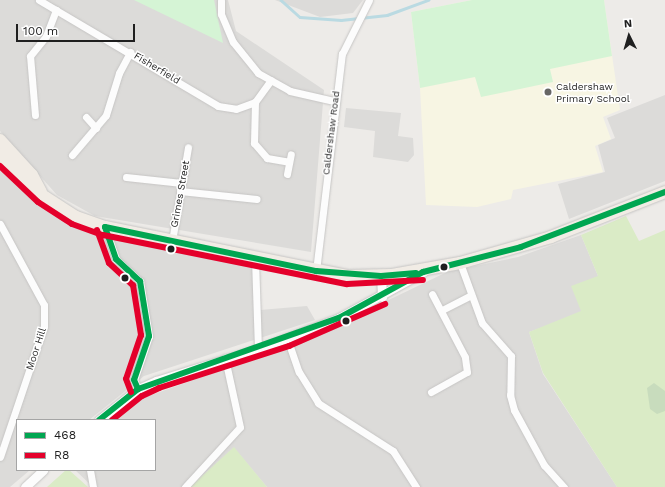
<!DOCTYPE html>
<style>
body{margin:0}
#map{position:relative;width:665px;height:487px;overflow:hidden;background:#edebe8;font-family:"Work Sans",sans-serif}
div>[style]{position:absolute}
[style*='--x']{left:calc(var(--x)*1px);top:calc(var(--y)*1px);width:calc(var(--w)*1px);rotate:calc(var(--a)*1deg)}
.residential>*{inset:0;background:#dcdbd9}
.education>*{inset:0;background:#f7f5e3}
.grass>*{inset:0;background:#daebc6}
.forest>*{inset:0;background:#c8dcbd}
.park>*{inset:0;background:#d5f4d5}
.stream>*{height:2.5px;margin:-1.25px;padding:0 1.25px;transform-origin:1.25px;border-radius:1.25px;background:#badae2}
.roads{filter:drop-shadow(0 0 1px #c6c5c4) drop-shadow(0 0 1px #c6c5c4)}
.minor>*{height:7px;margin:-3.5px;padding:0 3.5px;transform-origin:3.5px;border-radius:3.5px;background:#fcfcfc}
.tertiary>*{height:9px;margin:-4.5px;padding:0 4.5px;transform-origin:4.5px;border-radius:4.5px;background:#fcfcfc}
.primary>*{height:12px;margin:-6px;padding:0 6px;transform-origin:6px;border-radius:6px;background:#f1ece5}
.bus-1>*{height:6px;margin:-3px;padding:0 3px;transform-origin:3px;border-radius:3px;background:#00a651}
.bus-2>*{height:6px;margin:-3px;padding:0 3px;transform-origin:3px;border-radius:3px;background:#e4002b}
.dots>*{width:11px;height:11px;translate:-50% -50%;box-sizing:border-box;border:2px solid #fff;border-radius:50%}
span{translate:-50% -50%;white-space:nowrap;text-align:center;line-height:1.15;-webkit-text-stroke:3px #fff;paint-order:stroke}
.street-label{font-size:10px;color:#1f1f1f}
.poi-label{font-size:10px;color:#1f1f1f}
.left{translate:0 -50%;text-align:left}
.legend{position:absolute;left:16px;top:419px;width:140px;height:52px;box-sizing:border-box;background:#fff;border:1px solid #a5a5a5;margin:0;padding:5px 7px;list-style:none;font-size:12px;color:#1f1f1f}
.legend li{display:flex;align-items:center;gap:8px;height:20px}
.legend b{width:20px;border:1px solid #a5a5a5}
.north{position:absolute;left:609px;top:16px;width:40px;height:40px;-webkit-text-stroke:3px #fff;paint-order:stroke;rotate:355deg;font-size:11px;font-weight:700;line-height:16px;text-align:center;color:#1f1f1f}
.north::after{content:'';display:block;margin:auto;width:14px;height:18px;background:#1f1f1f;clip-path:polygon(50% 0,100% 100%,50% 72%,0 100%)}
.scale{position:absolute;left:16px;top:24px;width:119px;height:18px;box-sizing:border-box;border:2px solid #1f1f1f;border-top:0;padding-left:5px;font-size:12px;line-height:14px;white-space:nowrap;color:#1f1f1f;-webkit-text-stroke:3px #fff;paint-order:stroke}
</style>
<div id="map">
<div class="residential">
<i style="clip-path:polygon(0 0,228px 0,236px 31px,324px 90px,311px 252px,95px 216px,57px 195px,0 131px)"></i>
<i style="clip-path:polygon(275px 0,363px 0,353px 13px,320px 17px)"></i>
<i style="clip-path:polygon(665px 95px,665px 181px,569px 219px,558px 184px,605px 172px,598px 145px,615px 138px,607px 118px)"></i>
<i style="clip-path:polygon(346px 108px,401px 113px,398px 136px,413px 138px,414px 155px,408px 162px,373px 157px,375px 131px,344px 127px)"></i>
<i style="clip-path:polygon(0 158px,67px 225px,258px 265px,260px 310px,307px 306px,315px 320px,144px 376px,89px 420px,17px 420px,17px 470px,30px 470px,10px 487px,0 487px)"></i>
<i style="clip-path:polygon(581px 235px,598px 276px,648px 290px,529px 332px,543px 374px,617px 487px,267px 487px,234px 448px,190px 487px,93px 487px,75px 470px,155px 470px,155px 420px,113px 420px,137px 400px,301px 342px,447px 272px,518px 257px)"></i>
</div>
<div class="education">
<i style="clip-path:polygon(472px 0,604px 0,620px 110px,603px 117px,611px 139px,595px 146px,603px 172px,513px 190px,511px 199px,477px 207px,426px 205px,420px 88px,411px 12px)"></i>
</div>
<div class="grass">
<i style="clip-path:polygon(626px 216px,639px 241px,665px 230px,665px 487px,617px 487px,543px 373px,529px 332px,581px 311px,571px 286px,598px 276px,581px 235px)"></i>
<i style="clip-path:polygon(234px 447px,267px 487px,190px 487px)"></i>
<i style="clip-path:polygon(66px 470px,69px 470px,88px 487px,47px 487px)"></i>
</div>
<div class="forest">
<i style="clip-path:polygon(654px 383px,665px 391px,665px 411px,657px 414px,650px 409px,647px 388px)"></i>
</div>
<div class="park">
<i style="clip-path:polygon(134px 0,214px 0,223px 43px)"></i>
<i style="clip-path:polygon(472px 0,604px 0,612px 56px,550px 69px,553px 82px,481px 97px,475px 77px,420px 88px,411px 12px)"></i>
</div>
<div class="stream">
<i style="--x:281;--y:0;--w:25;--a:42"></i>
<i style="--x:300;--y:17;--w:41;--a:4.2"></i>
<i style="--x:341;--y:20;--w:46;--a:-6.2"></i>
<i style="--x:387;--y:15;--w:44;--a:-20.1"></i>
</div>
<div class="roads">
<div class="minor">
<i style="--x:39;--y:0;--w:208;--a:30.6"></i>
<i style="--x:218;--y:106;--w:18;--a:9"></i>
<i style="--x:236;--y:109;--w:20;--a:-20"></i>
<i style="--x:255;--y:102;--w:27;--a:-54"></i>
<i style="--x:221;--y:0;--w:14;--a:90"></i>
<i style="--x:221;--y:14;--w:30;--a:67"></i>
<i style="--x:233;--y:42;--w:40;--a:51"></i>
<i style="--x:258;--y:73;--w:37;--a:29"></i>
<i style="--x:290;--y:91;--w:45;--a:12.8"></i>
<i style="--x:255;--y:102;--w:41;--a:91.4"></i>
<i style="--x:254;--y:143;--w:20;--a:49"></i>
<i style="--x:267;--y:158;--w:22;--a:10"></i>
<i style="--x:35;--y:115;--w:59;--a:-94.8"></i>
<i style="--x:30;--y:56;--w:26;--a:-51"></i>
<i style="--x:46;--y:36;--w:28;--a:-69"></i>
<i style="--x:86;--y:117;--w:15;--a:48"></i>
<i style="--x:72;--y:155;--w:52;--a:-49.6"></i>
<i style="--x:106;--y:115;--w:44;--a:-72.8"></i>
<i style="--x:119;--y:73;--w:24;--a:-62"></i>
<i style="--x:287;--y:174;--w:20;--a:-79"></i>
<i style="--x:126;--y:177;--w:56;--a:6.1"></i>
<i style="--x:180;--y:191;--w:77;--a:5.9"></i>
<i style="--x:0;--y:224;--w:92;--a:61.5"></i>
<i style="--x:44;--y:305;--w:21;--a:90"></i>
<i style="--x:44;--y:326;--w:138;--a:108.6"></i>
<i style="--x:105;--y:227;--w:34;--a:71"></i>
<i style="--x:116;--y:259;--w:33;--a:43"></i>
<i style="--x:140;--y:281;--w:56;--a:80.7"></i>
<i style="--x:149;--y:336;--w:46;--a:108.8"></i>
<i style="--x:134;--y:380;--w:10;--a:66"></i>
<i style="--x:172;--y:241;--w:95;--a:-80.3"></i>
<i style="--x:255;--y:259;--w:90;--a:88.1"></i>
<i style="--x:460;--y:263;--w:64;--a:69.9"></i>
<i style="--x:482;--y:323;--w:44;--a:48.7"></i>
<i style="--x:511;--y:356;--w:39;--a:91"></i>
<i style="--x:510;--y:395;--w:16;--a:75"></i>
<i style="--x:514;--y:410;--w:63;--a:61.4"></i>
<i style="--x:544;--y:465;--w:30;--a:48"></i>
<i style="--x:316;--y:271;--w:219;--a:-83.2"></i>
<i style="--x:342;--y:54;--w:60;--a:-63.4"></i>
<i style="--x:442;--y:310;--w:31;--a:-27"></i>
<i style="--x:287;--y:338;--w:36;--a:71"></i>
<i style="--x:299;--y:372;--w:36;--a:58"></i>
<i style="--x:318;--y:403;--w:89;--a:32.6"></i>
<i style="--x:393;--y:451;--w:43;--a:57.4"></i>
<i style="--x:431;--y:392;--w:41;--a:-29.1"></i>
<i style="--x:467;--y:372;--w:15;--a:-98"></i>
<i style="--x:465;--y:357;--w:71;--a:-117.6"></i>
<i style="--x:90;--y:470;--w:17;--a:80"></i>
<i style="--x:185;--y:487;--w:81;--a:-47.5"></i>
<i style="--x:240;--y:427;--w:71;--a:-102.3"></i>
</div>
<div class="tertiary">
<i style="--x:381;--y:276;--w:21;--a:87"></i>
<i style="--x:99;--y:420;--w:50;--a:-38.5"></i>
<i style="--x:138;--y:389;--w:20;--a:-24"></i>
<i style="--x:156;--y:381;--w:107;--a:-17.4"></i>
<i style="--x:258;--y:349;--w:87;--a:-20.9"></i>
<i style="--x:339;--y:318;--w:96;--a:-28.7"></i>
<i style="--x:25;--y:487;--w:25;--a:-43"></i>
</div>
<div class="primary">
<i style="--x:0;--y:140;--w:47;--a:47.6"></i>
<i style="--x:32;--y:175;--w:19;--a:62"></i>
<i style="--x:0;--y:154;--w:39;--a:48"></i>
<i style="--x:26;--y:183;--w:20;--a:37"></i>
<i style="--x:42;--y:195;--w:40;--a:32.9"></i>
<i style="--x:76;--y:217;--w:31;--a:19"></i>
<i style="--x:105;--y:227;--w:248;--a:11.4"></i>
<i style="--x:348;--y:276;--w:44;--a:-1.3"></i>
<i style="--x:392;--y:275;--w:69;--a:-10"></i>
<i style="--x:460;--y:263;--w:95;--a:-15.9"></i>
<i style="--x:551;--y:237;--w:123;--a:-21.5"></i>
</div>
</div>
<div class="bus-1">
<i style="--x:105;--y:227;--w:216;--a:11.8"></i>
<i style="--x:316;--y:271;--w:65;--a:4.4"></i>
<i style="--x:381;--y:276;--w:35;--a:-5"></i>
<i style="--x:105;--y:227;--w:34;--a:71"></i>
<i style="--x:116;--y:259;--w:33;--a:43"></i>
<i style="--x:140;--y:281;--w:56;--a:80.7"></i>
<i style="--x:149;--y:336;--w:46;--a:108.8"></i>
<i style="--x:134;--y:380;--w:10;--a:66"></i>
<i style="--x:99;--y:420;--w:50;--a:-38.5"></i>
<i style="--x:138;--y:389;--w:213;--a:-19.5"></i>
<i style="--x:339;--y:318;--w:96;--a:-28.7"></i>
<i style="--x:423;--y:272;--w:101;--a:-14.3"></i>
<i style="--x:521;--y:247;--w:154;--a:-20.9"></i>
</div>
<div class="bus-2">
<i style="--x:0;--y:166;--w:52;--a:43.5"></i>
<i style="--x:38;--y:202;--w:40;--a:32.9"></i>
<i style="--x:72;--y:224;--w:33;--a:20"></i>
<i style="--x:103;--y:235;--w:249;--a:11.4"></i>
<i style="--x:347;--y:284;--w:76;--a:-3"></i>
<i style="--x:97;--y:230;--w:35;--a:70"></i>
<i style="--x:109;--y:263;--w:33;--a:43"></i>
<i style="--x:133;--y:285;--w:51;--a:80.9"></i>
<i style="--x:141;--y:335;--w:46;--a:108.8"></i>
<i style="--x:126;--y:379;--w:14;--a:69"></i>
<i style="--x:112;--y:420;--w:38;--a:-39"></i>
<i style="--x:142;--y:396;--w:19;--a:-25"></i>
<i style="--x:159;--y:388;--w:137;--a:-17.9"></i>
<i style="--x:289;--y:346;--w:105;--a:-23.6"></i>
</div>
<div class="dots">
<i style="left:548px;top:92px;background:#676665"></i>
<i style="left:171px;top:249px;background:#1f1f1f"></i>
<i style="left:444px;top:267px;background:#1f1f1f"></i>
<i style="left:125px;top:278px;background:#1f1f1f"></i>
<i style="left:346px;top:321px;background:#1f1f1f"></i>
</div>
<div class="street-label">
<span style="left:157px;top:68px;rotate:31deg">Fisherfield</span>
<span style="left:331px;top:133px;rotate:-83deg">Caldershaw Road</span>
<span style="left:180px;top:194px;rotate:-80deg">Grimes Street</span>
<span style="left:36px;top:349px;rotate:-72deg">Moor Hill</span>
</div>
<div class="poi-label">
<span class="left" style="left:556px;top:92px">Caldershaw<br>Primary School</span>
</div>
<ul class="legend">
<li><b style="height:5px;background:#00a651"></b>468</li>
<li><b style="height:5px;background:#e4002b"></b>R8</li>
</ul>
<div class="north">N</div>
<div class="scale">100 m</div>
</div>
